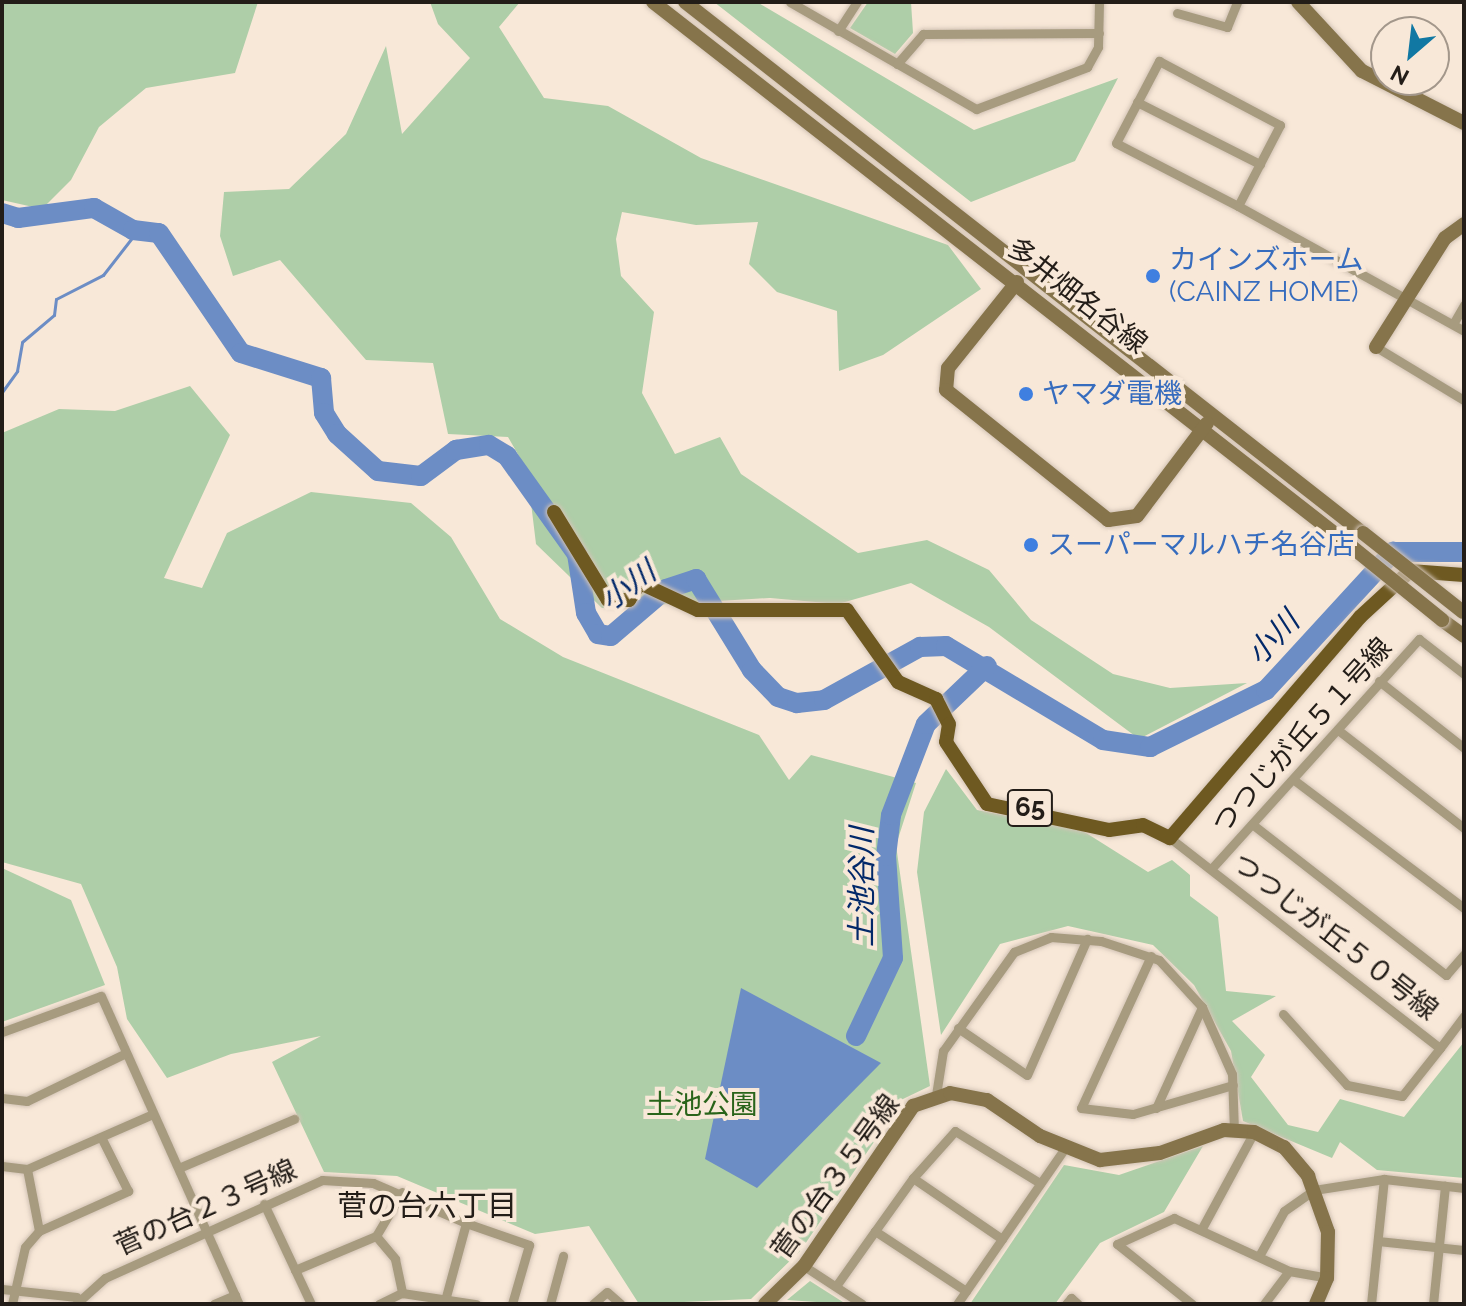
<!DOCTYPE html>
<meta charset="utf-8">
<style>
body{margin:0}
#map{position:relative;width:1466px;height:1306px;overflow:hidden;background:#f8e8d8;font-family:Raleway,"Noto Sans JP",sans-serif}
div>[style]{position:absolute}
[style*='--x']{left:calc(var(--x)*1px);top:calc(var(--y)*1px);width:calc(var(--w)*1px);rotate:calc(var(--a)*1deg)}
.green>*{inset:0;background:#aecea8}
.water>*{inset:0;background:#6c8dc5}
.stream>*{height:3px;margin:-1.5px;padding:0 1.5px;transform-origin:1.5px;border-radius:1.5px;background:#6c8dc5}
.river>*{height:20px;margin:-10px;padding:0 10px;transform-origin:10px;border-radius:10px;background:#6c8dc5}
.roads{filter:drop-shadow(0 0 2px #d2c3b5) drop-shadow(0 0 2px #d2c3b5)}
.street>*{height:9px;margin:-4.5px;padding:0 4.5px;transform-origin:4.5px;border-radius:4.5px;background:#a79b7f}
.secondary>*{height:14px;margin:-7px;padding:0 7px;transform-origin:7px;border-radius:7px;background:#86744b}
.primary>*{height:14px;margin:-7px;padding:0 7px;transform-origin:7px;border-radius:7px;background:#6e5921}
.bridges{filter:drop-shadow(0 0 2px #d2c3b5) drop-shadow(0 0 2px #d2c3b5)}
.secondary-bridge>*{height:14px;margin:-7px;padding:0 7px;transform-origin:7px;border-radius:7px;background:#86744b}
.dots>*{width:22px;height:22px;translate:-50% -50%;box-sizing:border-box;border:4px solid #f8e8d8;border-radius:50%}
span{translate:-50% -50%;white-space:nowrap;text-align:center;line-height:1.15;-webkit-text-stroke:8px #f8e8d8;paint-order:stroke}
.shield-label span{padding:2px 6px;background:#f8e8d8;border:2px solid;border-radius:6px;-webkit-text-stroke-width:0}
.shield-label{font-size:26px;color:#231d18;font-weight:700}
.shop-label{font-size:28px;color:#366cbe}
.left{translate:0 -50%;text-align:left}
.street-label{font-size:28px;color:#231d18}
.park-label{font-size:28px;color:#29641a}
.water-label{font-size:30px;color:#022869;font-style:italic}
.neighbourhood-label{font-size:30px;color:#231d18}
.frame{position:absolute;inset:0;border:4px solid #231d18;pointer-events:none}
.north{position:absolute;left:1370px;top:16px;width:80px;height:80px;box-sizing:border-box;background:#f8e8d8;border:2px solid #a3978b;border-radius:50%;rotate:208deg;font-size:22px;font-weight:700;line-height:32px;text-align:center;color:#231d18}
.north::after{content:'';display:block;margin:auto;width:28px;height:36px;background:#1178a3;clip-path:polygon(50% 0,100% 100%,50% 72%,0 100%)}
</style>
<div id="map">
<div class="green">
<i style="clip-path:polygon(2px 2px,258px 2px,235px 73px,146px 88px,99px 127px,71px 180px,42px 209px,2px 200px)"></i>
<i style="clip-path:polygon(430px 2px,520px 2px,499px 27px,544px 98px,608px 106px,701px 158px,948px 245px,981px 289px,883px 355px,839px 371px,837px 311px,777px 292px,749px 264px,758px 222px,696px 225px,622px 212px,616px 239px,621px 276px,654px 312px,642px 393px,675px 454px,720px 437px,741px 474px,858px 553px,927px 540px,989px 570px,1031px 620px,1113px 674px,1170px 688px,1247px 683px,1139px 739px,989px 627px,911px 583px,838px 604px,770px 598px,602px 608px,536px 544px,527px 470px,508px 437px,448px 434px,433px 363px,366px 360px,280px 260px,233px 276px,220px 236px,224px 192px,289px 189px,346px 134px,386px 46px,402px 134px,470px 58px,438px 24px)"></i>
<i style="clip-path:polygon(714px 2px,757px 2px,974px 130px,1118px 78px,1075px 161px,971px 202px)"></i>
<i style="clip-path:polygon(868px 2px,911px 2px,913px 33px,895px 54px,850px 28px)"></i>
<i style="clip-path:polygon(190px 386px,230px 435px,164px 578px,202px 588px,227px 533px,311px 492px,411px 503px,451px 537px,500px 619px,563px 657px,759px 735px,789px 780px,811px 755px,916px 783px,896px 845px,930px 1086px,903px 1099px,801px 1250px,751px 1299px,639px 1304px,589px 1226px,535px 1234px,397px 1176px,324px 1172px,272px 1062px,321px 1036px,231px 1054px,167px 1078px,127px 1019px,117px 967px,81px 884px,2px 862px,2px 433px,59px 409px,115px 411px)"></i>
<i style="clip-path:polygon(946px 769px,977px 810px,1083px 831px,1148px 872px,1172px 860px,1190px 875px,1190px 896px,1218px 917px,1226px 991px,1276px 996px,1232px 1021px,1265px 1055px,1251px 1077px,1288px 1125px,1318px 1132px,1340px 1099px,1404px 1117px,1464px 1042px,1464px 1178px,1377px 1170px,1340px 1142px,1332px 1158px,1243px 1121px,1231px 1051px,1194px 985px,1153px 945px,1068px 926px,1000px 944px,941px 1035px,917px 872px,924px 812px)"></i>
<i style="clip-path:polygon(2px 868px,71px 900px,105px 985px,2px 1022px)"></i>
<i style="clip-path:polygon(1203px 1146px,1164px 1212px,1100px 1243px,1055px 1304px,970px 1304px,1064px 1165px,1119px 1175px)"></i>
<i style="clip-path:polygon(810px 1281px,846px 1304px,787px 1300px)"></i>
</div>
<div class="water">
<i style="clip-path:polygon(741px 988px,881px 1063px,757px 1188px,705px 1159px)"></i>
</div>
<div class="stream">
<i style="--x:2;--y:392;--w:26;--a:-54"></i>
<i style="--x:17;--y:371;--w:29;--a:-80"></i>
<i style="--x:22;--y:342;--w:42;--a:-40.2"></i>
<i style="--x:54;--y:315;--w:16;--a:-83"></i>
<i style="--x:56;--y:299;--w:53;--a:-27.1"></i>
<i style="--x:103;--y:275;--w:57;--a:-52.1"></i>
</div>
<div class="river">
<i style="--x:2;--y:213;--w:17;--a:17"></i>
<i style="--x:18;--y:218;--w:77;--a:-7.5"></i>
<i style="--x:94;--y:208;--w:45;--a:29.4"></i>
<i style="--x:133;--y:230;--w:26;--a:7"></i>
<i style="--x:159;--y:233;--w:145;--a:55.7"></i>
<i style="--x:241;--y:353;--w:84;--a:17.4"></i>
<i style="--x:321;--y:378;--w:35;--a:85"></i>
<i style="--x:324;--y:413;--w:25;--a:58"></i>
<i style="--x:337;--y:434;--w:55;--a:42.1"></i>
<i style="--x:378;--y:471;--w:43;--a:6.6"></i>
<i style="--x:421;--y:476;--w:44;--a:-36.6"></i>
<i style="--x:456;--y:450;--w:33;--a:-9"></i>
<i style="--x:489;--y:445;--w:21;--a:31"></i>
<i style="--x:507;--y:456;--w:120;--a:54.5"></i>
<i style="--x:577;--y:554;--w:60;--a:81.3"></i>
<i style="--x:586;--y:613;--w:24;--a:60"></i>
<i style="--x:598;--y:634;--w:13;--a:9"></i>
<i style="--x:611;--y:636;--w:72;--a:-40.5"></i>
<i style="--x:666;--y:589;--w:32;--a:-18"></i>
<i style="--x:696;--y:579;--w:107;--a:58.4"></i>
<i style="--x:752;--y:670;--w:37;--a:46"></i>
<i style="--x:778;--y:697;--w:20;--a:18"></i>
<i style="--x:797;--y:703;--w:27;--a:-6"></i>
<i style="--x:824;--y:700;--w:110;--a:-28.9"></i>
<i style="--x:920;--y:647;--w:26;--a:-2"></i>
<i style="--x:946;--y:646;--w:183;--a:30.9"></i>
<i style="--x:1103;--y:740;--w:48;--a:8.5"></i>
<i style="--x:1150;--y:747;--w:129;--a:-26.2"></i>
<i style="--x:1266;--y:690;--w:188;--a:-47.4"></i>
<i style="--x:1393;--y:552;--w:71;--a:0"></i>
<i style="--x:856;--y:1036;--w:86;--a:-64.6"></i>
<i style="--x:893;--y:958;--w:102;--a:-93.9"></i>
<i style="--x:886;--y:856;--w:41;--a:-83"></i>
<i style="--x:891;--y:815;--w:97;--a:-69"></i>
<i style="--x:926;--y:724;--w:84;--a:-43.6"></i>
</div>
<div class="roads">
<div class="street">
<i style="--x:790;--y:2;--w:215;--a:29.9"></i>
<i style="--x:976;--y:109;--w:119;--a:-20.7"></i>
<i style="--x:1087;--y:67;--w:23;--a:-61"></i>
<i style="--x:1098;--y:47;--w:45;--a:-88.7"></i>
<i style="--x:1177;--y:13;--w:52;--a:15.6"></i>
<i style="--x:1227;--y:27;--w:27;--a:-68"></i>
<i style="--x:838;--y:31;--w:35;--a:-57"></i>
<i style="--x:1159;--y:61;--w:137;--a:27.9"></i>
<i style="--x:1280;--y:125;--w:91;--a:117.4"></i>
<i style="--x:1238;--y:206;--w:137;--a:-152.7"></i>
<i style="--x:1116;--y:143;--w:93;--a:-62.3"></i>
<i style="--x:897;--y:64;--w:40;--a:-49"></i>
<i style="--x:923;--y:34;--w:176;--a:-0.3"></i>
<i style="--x:1137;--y:102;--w:138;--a:26.8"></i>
<i style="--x:1238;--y:206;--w:258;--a:28.9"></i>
<i style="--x:1453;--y:324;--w:22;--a:-60"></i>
<i style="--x:1376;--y:347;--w:103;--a:31.1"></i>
<i style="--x:1379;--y:681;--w:108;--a:38.2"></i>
<i style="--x:1338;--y:730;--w:160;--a:37.9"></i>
<i style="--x:1294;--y:780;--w:213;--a:37"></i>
<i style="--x:1252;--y:824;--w:246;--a:37.9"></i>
<i style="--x:1446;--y:975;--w:28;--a:-49"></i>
<i style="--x:1170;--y:838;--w:342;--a:37.9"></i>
<i style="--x:1440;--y:1048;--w:40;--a:-53"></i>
<i style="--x:1212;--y:868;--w:309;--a:-47.9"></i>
<i style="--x:1419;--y:639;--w:57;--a:37.9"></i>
<i style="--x:1151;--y:956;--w:167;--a:114.7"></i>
<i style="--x:1081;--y:1108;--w:52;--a:6.6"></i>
<i style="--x:1133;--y:1114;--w:104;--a:-16.2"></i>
<i style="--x:1283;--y:1014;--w:96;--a:48"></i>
<i style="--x:1347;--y:1085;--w:56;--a:11.3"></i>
<i style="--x:1402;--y:1096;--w:61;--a:-51.6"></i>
<i style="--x:958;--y:1028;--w:83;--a:34.3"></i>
<i style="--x:1027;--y:1075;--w:149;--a:-66.2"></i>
<i style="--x:2;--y:1032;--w:105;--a:-20"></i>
<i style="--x:101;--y:996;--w:338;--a:65.9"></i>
<i style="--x:936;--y:1095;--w:45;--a:-81"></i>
<i style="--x:943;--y:1051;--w:122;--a:-54.4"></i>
<i style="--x:1014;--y:952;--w:40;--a:-22"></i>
<i style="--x:1051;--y:937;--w:50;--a:4.6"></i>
<i style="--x:1101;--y:941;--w:61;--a:18.1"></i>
<i style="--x:1159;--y:960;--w:64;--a:47.5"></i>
<i style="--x:1202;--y:1007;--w:73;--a:65.9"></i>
<i style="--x:1232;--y:1074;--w:56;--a:88"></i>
<i style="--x:2;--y:1098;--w:25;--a:7"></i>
<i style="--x:27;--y:1101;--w:110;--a:-25.9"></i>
<i style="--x:1156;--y:1108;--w:111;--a:-65.5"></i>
<i style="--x:2;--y:1166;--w:25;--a:7"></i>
<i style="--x:27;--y:1169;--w:137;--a:-23.6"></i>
<i style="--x:181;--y:1167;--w:123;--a:-23"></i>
<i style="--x:27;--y:1169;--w:63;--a:79"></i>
<i style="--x:264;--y:1204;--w:110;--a:64.8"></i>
<i style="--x:466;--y:1223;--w:67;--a:19.2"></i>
<i style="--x:529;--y:1245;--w:61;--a:106.1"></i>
<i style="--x:1201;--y:1230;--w:111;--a:-61.6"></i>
<i style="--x:875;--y:1231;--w:65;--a:-54.4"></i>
<i style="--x:376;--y:1236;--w:30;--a:50"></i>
<i style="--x:395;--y:1259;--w:35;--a:78"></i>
<i style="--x:1002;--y:1239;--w:108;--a:-145.6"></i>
<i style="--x:913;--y:1178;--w:63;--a:-48.2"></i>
<i style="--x:955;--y:1131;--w:100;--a:31.5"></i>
<i style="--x:1378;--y:1241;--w:86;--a:6"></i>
<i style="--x:1259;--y:1256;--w:51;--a:-60.9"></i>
<i style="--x:1284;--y:1211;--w:37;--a:-35"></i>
<i style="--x:1314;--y:1190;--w:71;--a:-8.9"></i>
<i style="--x:1384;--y:1179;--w:81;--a:6.4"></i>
<i style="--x:804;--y:1266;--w:69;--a:33.2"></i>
<i style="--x:295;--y:1270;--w:88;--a:-22.8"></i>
<i style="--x:376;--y:1236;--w:51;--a:-59.4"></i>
<i style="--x:836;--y:1286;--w:67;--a:-54.7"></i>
<i style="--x:875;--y:1231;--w:109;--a:33.4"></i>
<i style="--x:2;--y:1289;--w:75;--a:6.1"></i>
<i style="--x:12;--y:1304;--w:58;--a:-77.2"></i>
<i style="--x:25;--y:1247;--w:21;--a:-49"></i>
<i style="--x:39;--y:1231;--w:98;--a:-24.2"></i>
<i style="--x:128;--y:1191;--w:60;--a:-116.6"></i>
<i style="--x:76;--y:1304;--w:39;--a:-42"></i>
<i style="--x:105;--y:1278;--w:238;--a:-24.3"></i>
<i style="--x:322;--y:1180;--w:51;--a:3.4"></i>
<i style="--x:373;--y:1183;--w:101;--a:23.3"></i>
<i style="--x:466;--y:1223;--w:84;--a:105.2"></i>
<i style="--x:214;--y:1304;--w:23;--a:-23"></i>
<i style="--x:379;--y:1304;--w:25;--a:-26"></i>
<i style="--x:402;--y:1293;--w:75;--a:8.5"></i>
<i style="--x:550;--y:1304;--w:50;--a:-74.8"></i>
<i style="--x:593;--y:1304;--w:18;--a:-41"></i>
<i style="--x:607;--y:1292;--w:18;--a:41"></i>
<i style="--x:957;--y:1304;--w:190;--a:-55.3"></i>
<i style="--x:1066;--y:1304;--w:8;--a:-50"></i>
<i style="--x:1071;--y:1298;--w:9;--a:41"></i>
<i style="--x:1192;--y:1304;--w:96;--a:-141.3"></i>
<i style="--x:1117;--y:1244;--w:63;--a:-24.5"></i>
<i style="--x:1174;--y:1218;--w:127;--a:24.7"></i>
<i style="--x:1289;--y:1271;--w:39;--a:10"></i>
<i style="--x:1264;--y:1304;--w:41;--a:-52.9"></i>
<i style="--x:1371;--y:1304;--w:126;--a:-84.1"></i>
<i style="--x:1433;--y:1304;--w:119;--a:-84.2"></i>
</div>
<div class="secondary">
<i style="--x:653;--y:2;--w:886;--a:37.94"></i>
<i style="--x:685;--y:2;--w:861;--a:38.07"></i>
<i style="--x:1298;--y:2;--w:94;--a:47.2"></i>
<i style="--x:1362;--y:71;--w:114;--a:27"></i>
<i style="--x:1017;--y:282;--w:110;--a:128.7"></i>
<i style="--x:948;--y:368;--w:22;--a:95"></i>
<i style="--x:946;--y:390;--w:208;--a:38.7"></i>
<i style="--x:1108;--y:520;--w:29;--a:-8"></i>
<i style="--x:1137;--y:516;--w:116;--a:-53"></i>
<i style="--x:1376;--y:347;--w:129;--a:-57.7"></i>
<i style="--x:1445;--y:238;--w:24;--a:-36"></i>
<i style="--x:1442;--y:620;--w:27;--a:36"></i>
<i style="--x:765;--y:1304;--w:54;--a:-44.3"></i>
<i style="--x:804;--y:1266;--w:194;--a:-55.7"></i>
<i style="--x:913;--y:1106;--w:39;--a:-19"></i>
<i style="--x:950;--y:1093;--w:38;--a:11"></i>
<i style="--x:987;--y:1100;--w:64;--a:34.2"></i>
<i style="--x:1040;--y:1136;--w:65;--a:21.8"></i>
<i style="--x:1100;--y:1160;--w:60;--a:-6.7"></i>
<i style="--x:1160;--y:1153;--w:68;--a:-19.8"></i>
<i style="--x:1224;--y:1130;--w:30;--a:4"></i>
<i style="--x:1254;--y:1132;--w:34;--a:27"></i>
<i style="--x:1284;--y:1147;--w:38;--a:50"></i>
<i style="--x:1308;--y:1176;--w:59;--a:70.3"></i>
<i style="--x:1328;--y:1232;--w:46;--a:91.2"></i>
<i style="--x:1327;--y:1278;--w:28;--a:113"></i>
</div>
<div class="primary">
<i style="--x:554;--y:512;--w:103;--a:58.5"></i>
<i style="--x:608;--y:600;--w:21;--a:0"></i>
<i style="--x:629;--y:600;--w:20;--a:-57"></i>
<i style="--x:640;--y:583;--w:64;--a:25"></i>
<i style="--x:698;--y:610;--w:149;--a:0"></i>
<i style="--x:847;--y:610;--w:88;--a:54.7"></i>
<i style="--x:898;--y:682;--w:42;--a:24.1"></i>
<i style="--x:936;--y:699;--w:28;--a:63"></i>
<i style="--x:949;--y:724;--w:18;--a:99"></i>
<i style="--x:946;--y:742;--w:74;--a:56.5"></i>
<i style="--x:987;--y:804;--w:125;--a:12"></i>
<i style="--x:1109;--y:830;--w:34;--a:-8"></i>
<i style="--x:1143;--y:825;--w:30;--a:26"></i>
<i style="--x:1170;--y:838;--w:291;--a:-49.3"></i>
<i style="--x:1360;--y:617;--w:68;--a:-42.6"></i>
<i style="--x:1410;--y:571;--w:54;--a:4.2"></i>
</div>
</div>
<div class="bridges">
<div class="secondary-bridge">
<i style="--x:1363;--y:533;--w:127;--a:38.3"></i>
<i style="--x:1352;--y:547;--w:116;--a:39"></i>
</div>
</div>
<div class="dots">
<i style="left:1153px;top:276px;background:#3f7fe0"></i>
<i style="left:1026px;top:394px;background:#3f7fe0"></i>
<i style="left:1031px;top:545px;background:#3f7fe0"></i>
</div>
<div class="shield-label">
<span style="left:1030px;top:808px">65</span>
</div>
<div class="shop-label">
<span class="left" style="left:1169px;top:276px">カインズホーム<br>(CAINZ HOME)</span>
<span class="left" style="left:1042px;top:394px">ヤマダ電機</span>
<span class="left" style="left:1047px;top:545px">スーパーマルハチ名谷店</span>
</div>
<div class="street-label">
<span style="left:1077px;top:296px;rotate:38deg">多井畑名谷線</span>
<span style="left:1302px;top:736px;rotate:-48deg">つつじが丘５１号線</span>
<span style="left:1335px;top:937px;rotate:38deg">つつじが丘５０号線</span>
<span style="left:836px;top:1177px;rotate:-54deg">菅の台３５号線</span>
<span style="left:206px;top:1208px;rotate:-24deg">菅の台２３号線</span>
</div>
<div class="park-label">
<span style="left:702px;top:1105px">土池公園</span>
</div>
<div class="water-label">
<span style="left:628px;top:586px;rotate:-36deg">小川</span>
<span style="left:1273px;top:638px;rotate:-47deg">小川</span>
<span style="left:862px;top:887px;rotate:-90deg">土池谷川</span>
</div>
<div class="neighbourhood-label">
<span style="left:427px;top:1206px">菅の台六丁目</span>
</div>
<div class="frame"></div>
<div class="north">N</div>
</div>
